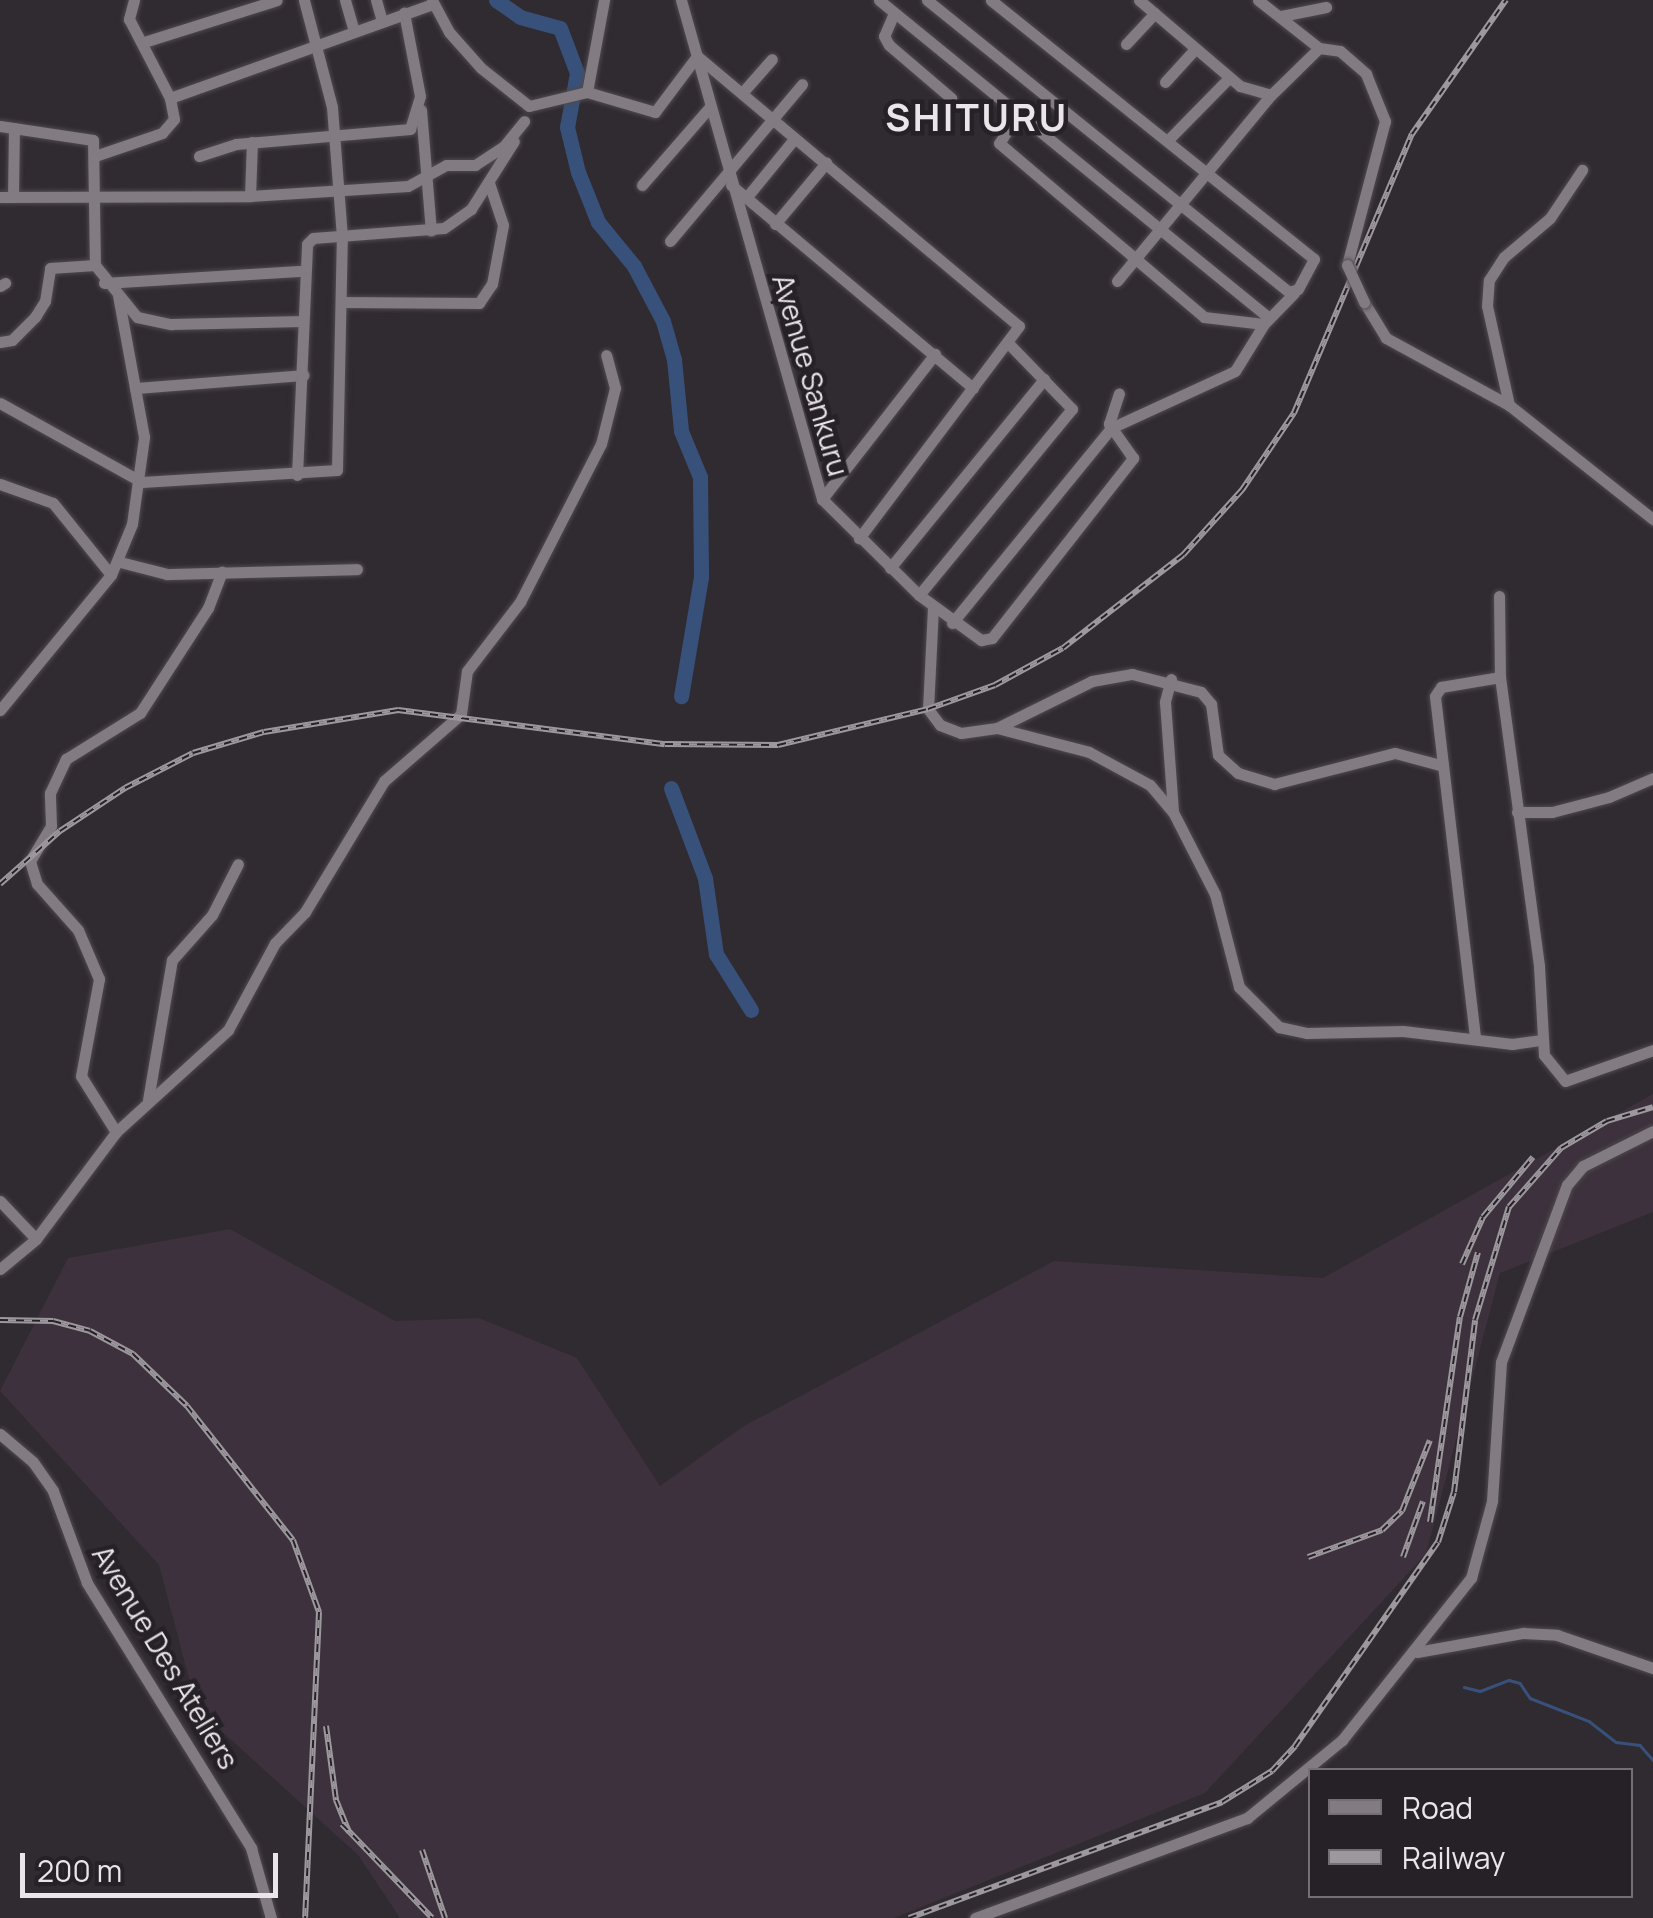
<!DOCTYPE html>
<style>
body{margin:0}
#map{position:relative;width:1653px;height:1918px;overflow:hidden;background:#302b30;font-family:Manrope,sans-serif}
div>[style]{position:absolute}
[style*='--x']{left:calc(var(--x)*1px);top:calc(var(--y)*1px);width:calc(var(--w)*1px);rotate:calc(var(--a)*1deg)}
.built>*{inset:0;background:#3c313c}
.stream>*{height:2.5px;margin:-1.25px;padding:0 1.25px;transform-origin:1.25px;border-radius:1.25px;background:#38517b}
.river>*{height:15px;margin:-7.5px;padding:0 7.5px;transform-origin:7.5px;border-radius:7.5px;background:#38517b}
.roads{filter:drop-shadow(0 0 2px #4e4a4e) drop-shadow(0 0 2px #4e4a4e)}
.minor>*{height:11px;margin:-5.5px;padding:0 5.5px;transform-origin:5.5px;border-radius:5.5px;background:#827b82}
.rail>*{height:6px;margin-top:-3px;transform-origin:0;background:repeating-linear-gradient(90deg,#262126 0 8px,#9d989d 0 16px);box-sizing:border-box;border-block:2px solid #9d989d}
.bridges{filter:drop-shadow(0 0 2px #4e4a4e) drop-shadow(0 0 2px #4e4a4e)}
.minor-bridge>*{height:11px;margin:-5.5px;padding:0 5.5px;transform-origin:5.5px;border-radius:5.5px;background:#827b82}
span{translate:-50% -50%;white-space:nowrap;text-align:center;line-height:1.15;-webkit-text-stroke:9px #262126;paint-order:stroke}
.street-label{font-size:28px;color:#e9e5e9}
.district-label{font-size:38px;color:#e9e5e9;font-weight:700;letter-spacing:2.5px}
.legend{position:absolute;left:1308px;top:1768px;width:325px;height:130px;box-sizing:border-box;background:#262126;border:2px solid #746f74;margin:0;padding:12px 18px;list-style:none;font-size:30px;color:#e9e5e9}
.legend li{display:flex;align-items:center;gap:20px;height:50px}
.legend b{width:50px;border:2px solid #746f74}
.scale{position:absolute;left:20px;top:1853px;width:258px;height:45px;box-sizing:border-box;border:5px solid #e9e5e9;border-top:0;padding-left:12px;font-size:30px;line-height:35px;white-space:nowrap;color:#e9e5e9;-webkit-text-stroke:8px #262126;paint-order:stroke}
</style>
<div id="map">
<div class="built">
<i style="clip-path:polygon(1653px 1094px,1653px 1212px,1500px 1273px,1426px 1554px,1205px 1793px,894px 1918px,400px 1918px,358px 1855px,197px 1709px,159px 1565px,0 1391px,68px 1258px,230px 1229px,395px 1321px,479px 1318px,577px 1358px,660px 1486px,744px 1426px,1054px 1261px,1323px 1278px)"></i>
</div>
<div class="stream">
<i style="--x:1464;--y:1687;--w:16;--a:14"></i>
<i style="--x:1480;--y:1691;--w:31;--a:-21"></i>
<i style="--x:1509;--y:1680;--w:11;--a:15"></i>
<i style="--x:1520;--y:1683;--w:18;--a:56"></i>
<i style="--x:1530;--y:1698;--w:63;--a:21.3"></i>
<i style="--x:1589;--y:1721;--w:34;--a:38"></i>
<i style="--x:1616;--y:1742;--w:24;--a:7"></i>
<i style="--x:1640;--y:1745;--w:20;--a:49"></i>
</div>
<div class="river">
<i style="--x:496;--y:0;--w:29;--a:35"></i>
<i style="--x:520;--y:17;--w:41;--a:15.4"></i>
<i style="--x:560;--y:28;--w:48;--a:69.3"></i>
<i style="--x:577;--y:73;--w:55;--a:100.5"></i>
<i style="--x:567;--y:127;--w:46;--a:76.3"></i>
<i style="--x:578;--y:172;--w:54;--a:68.2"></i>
<i style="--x:598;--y:222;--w:57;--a:50.7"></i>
<i style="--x:634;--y:266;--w:62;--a:62.2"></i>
<i style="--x:663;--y:321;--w:40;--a:74"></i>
<i style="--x:674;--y:359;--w:72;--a:84.4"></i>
<i style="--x:681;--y:431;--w:50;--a:67.6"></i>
<i style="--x:700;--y:477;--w:100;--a:89.4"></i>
<i style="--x:701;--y:577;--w:121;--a:99.5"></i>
<i style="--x:671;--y:788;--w:96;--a:69.3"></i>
<i style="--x:705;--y:878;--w:77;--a:81.8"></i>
<i style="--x:716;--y:954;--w:66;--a:58"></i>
</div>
<div class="roads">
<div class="minor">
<i style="--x:134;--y:0;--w:20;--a:105"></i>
<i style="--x:129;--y:19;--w:89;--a:62.6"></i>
<i style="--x:345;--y:0;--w:32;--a:74"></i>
<i style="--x:376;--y:0;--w:22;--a:74"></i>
<i style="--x:432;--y:0;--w:36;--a:62"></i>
<i style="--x:449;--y:32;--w:48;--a:48.4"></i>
<i style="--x:481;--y:68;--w:61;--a:38.4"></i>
<i style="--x:529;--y:106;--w:60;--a:-13.6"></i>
<i style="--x:587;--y:92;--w:71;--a:16.4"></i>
<i style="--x:655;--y:112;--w:70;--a:-53.1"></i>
<i style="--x:697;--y:56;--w:420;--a:40"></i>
<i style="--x:1019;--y:326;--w:266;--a:127"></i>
<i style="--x:681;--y:0;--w:519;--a:74.22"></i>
<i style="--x:822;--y:499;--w:136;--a:44.7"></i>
<i style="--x:919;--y:595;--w:77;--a:36"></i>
<i style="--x:981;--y:640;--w:11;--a:-10"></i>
<i style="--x:992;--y:638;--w:229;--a:-51.9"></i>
<i style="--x:1133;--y:458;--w:42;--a:-125.2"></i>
<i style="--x:1109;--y:424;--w:32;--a:-72"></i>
<i style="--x:879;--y:0;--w:503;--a:39.19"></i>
<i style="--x:927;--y:0;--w:465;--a:38.9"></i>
<i style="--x:1289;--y:292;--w:9;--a:-18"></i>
<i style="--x:1298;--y:289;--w:34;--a:-62"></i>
<i style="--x:1314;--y:259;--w:414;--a:-141.3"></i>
<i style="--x:1139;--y:0;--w:133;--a:40.4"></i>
<i style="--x:1240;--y:86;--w:32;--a:16"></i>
<i style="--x:1258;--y:0;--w:78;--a:38.2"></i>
<i style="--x:894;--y:13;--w:25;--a:113"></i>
<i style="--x:884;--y:36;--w:10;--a:61"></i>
<i style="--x:889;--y:45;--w:82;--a:40.5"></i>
<i style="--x:1281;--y:16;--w:46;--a:-11.3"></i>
<i style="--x:144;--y:42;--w:139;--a:-17.5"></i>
<i style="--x:1126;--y:44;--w:42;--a:-46.9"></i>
<i style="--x:1319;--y:48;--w:21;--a:8"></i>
<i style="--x:1340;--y:51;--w:35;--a:41"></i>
<i style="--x:1366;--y:74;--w:51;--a:68"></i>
<i style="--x:1385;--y:121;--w:149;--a:104.8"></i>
<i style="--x:1165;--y:82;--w:45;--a:-47.7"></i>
<i style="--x:587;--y:92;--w:94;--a:-79.5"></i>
<i style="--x:742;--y:93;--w:45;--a:-48.6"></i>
<i style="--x:421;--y:110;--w:121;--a:85.3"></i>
<i style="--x:1020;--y:110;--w:39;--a:122"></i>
<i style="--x:999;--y:143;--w:269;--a:40.3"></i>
<i style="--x:1204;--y:317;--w:60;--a:6.7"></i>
<i style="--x:0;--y:126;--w:94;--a:8.6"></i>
<i style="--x:93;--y:140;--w:125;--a:89.1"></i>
<i style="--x:95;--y:265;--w:67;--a:51.1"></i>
<i style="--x:137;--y:317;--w:35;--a:12"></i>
<i style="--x:171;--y:324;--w:132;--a:-1.3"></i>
<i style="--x:1168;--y:140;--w:87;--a:-45.5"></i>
<i style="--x:95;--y:156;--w:71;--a:-18.9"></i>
<i style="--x:162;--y:133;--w:18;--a:-49"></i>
<i style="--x:174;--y:119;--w:21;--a:-101"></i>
<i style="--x:170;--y:98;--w:279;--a:-19.7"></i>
<i style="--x:199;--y:156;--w:39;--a:-18"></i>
<i style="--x:236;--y:144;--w:175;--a:-4.9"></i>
<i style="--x:410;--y:129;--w:34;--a:-73"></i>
<i style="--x:420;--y:96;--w:85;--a:-100.9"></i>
<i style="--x:642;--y:185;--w:102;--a:-49"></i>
<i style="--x:731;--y:185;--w:316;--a:40"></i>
<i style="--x:250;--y:196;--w:54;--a:-87.9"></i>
<i style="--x:0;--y:197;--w:250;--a:-0.2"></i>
<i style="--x:250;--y:196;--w:158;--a:-3.6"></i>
<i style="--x:408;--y:186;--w:43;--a:-28.9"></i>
<i style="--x:446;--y:165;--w:29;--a:0"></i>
<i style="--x:475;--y:165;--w:35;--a:-33"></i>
<i style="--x:504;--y:146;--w:32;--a:-51"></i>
<i style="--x:13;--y:197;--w:69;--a:-89.2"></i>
<i style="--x:746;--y:198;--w:77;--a:-50.8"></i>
<i style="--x:775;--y:224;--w:80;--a:-50.1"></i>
<i style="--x:670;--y:241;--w:205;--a:-49.9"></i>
<i style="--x:1117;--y:281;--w:241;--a:-50.4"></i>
<i style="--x:1271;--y:95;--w:67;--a:-44.4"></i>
<i style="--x:104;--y:283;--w:199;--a:-3.5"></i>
<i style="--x:0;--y:286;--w:6;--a:-31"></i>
<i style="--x:341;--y:302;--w:138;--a:0.4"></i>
<i style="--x:479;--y:303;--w:23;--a:-56"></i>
<i style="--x:492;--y:284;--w:60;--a:-79.4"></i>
<i style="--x:503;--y:225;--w:44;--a:-108.4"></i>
<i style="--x:1364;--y:302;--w:42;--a:58.6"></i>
<i style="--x:1386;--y:338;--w:140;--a:28.6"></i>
<i style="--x:1509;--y:405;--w:184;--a:38.4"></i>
<i style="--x:0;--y:342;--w:12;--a:-9"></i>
<i style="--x:12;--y:340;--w:33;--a:-45"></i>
<i style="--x:35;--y:317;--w:19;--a:-58"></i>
<i style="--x:45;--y:301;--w:33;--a:-81"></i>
<i style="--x:50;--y:268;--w:45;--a:-3.8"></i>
<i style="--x:135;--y:388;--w:169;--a:-4.4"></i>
<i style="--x:0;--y:403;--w:162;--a:29.1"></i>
<i style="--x:142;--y:482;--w:195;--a:-3.5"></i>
<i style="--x:337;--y:470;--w:233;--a:-88.8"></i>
<i style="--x:342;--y:237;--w:130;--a:-94.4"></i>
<i style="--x:332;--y:107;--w:111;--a:-104.7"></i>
<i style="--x:1509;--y:405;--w:101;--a:-102.5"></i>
<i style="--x:1487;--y:306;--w:26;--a:-86"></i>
<i style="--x:1489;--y:280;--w:27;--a:-57"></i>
<i style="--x:1504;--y:257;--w:60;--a:-40.3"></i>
<i style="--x:1550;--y:218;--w:58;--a:-56.3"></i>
<i style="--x:297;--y:475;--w:231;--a:-87.5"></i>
<i style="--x:307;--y:244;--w:8;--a:-45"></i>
<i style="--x:313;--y:238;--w:131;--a:-4.4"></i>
<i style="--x:444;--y:228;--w:33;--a:-35"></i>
<i style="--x:471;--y:209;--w:80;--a:-57.7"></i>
<i style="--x:0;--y:484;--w:56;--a:19.7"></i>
<i style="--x:53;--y:503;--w:92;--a:51.1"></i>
<i style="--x:822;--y:499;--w:184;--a:-52.1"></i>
<i style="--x:120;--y:562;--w:49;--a:14.3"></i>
<i style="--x:167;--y:574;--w:190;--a:-1.5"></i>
<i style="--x:890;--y:568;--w:244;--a:-50.8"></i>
<i style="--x:919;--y:595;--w:241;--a:-50.6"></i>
<i style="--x:1072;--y:409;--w:91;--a:-134.1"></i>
<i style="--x:1499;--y:596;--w:81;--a:89.3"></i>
<i style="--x:1500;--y:677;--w:292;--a:82.3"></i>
<i style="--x:1539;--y:966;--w:89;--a:86.8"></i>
<i style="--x:1544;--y:1055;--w:33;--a:51"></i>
<i style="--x:1565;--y:1081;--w:93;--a:-19.4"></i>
<i style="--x:933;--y:607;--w:102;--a:92.8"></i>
<i style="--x:928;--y:709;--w:20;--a:53"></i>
<i style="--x:940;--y:725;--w:22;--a:21"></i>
<i style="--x:961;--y:733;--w:36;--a:-8"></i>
<i style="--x:997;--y:728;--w:106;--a:-26.3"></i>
<i style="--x:1092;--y:681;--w:41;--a:-9.9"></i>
<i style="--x:1132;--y:674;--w:71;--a:14.6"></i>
<i style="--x:1201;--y:692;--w:16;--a:50"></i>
<i style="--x:1211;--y:704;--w:51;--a:82.2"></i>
<i style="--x:1218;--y:755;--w:27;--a:42"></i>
<i style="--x:1238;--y:773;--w:38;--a:17"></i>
<i style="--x:1274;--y:784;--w:125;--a:-14.4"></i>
<i style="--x:1395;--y:753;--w:47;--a:14.9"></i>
<i style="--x:952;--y:623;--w:252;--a:-50.8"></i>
<i style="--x:1111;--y:428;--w:136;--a:-24.7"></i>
<i style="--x:1235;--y:371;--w:55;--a:-58.3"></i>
<i style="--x:1264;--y:324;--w:43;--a:-45.9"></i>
<i style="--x:1171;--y:679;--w:24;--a:105"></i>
<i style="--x:1165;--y:702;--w:110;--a:85.8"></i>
<i style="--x:0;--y:710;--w:175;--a:-50.6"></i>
<i style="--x:111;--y:575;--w:55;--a:-67.6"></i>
<i style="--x:132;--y:524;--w:88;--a:-82.1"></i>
<i style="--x:144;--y:437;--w:143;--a:-100.4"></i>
<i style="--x:997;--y:728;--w:95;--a:14.6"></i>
<i style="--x:1089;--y:752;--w:69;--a:28.4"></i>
<i style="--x:1150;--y:785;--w:35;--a:50"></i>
<i style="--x:1173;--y:812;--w:92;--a:62.9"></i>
<i style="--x:1215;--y:894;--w:96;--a:75.5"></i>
<i style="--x:1239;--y:987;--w:57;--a:45"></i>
<i style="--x:1279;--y:1027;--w:29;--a:12"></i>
<i style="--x:1307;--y:1033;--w:96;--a:-1.2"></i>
<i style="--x:1403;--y:1031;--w:110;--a:6.8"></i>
<i style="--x:1512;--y:1044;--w:28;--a:-8"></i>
<i style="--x:1517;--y:812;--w:35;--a:0"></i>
<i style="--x:1552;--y:812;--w:59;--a:-14.7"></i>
<i style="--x:1609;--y:797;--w:48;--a:-23.4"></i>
<i style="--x:1475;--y:1037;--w:343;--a:-96.7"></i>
<i style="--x:1435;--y:696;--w:11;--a:-56"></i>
<i style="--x:1441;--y:687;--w:60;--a:-9.6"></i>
<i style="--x:148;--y:1100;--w:142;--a:-80.3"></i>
<i style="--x:172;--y:960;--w:60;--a:-48.4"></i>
<i style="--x:212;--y:915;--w:57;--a:-63"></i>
<i style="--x:116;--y:1132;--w:66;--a:-122"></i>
<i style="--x:81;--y:1076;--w:99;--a:-79.5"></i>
<i style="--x:99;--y:979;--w:53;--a:-113.2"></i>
<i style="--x:78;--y:930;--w:62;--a:-131.7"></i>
<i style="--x:37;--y:884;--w:24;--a:-107"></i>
<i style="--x:30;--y:861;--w:41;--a:-59"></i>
<i style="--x:51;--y:826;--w:33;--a:-92"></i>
<i style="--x:50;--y:793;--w:38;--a:-65"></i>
<i style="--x:66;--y:759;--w:87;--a:-31.9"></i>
<i style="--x:140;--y:713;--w:125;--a:-57.1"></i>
<i style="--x:208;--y:608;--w:39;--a:-69"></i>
<i style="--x:0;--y:1201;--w:52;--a:46.5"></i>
<i style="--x:0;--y:1269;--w:47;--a:-39.8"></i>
<i style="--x:36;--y:1239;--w:134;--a:-53.2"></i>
<i style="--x:116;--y:1132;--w:151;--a:-42.3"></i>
<i style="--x:228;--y:1030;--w:99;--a:-61.6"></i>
<i style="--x:275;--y:943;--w:43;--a:-45.9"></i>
<i style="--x:305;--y:912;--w:153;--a:-58.9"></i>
<i style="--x:384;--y:781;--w:102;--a:-41"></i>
<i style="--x:461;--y:714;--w:43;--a:-82.1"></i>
<i style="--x:467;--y:671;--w:87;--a:-52.5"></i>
<i style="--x:520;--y:602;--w:178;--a:-62.9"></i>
<i style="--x:601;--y:444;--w:58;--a:-76"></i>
<i style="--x:615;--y:388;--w:34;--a:-105"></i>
<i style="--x:0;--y:1434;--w:43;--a:40.3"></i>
<i style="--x:33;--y:1462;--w:35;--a:55"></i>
<i style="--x:53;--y:1491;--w:98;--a:69.7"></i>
<i style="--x:87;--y:1583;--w:312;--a:58.2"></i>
<i style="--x:251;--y:1848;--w:73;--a:74.1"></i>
<i style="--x:1417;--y:1652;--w:108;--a:-10.2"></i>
<i style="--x:1523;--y:1633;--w:34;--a:3"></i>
<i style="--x:1557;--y:1635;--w:102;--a:19"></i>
<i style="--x:975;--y:1918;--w:290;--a:-20.2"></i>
<i style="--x:1247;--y:1818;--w:123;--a:-39.4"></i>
<i style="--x:1342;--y:1740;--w:207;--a:-51.5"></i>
<i style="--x:1471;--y:1578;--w:80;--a:-74.7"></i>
<i style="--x:1492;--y:1501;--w:139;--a:-86.3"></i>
<i style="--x:1501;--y:1362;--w:189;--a:-69.6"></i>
<i style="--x:1567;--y:1185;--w:25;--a:-50"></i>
<i style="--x:1583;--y:1166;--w:78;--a:-26.6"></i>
</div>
</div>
<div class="rail">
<i style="--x:0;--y:884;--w:80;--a:-41.5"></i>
<i style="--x:60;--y:831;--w:78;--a:-33.5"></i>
<i style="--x:125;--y:788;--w:76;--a:-27.2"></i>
<i style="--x:193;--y:753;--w:74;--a:-16.5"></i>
<i style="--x:264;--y:732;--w:136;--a:-9.3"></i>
<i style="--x:398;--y:710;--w:269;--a:7.3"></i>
<i style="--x:665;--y:744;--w:113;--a:0.5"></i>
<i style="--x:778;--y:745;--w:154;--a:-13.5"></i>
<i style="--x:928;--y:709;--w:71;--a:-19.7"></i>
<i style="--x:995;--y:685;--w:77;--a:-28.6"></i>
<i style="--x:1063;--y:648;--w:152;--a:-37.8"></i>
<i style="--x:1183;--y:555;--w:88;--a:-47.8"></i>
<i style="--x:1242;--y:490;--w:93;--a:-56"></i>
<i style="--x:1294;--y:413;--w:303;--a:-67.1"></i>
<i style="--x:1412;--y:134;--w:164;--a:-55"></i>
<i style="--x:1462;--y:1264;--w:51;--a:-65.9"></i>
<i style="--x:1483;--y:1217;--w:78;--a:-50.2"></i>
<i style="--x:0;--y:1320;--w:53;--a:1.1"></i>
<i style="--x:53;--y:1321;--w:38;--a:15"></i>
<i style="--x:90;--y:1331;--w:49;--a:28.1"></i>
<i style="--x:133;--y:1354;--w:75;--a:43.9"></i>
<i style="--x:187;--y:1406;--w:171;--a:51.7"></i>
<i style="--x:293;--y:1540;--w:77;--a:70.1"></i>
<i style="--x:319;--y:1612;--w:306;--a:92.6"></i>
<i style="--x:1430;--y:1522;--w:207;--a:-81.7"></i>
<i style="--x:1460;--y:1317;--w:67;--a:-74.5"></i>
<i style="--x:1308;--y:1557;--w:79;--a:-20"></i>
<i style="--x:1382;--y:1530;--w:28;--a:-44"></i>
<i style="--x:1402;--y:1511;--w:76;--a:-68.5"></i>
<i style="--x:1403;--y:1557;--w:59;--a:-70.3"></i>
<i style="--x:326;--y:1726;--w:75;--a:82.3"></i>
<i style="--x:336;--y:1800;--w:35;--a:68"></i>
<i style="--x:342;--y:1824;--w:130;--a:46.2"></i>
<i style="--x:422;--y:1850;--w:72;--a:71.3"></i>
<i style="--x:909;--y:1918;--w:334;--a:-20.3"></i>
<i style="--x:1222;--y:1802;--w:59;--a:-31.8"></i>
<i style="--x:1272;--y:1771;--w:34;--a:-47"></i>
<i style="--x:1295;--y:1746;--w:249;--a:-55"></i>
<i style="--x:1438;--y:1542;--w:52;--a:-72.3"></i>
<i style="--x:1454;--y:1492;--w:173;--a:-83"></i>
<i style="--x:1475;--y:1320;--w:118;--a:-73.3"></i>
<i style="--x:1509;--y:1207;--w:79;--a:-48.6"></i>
<i style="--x:1561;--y:1148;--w:53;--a:-30.4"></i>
<i style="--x:1607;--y:1121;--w:48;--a:-16.9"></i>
</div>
<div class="bridges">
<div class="minor-bridge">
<i style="--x:1347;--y:265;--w:41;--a:65.3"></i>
</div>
</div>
<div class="street-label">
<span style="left:811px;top:375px;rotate:74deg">Avenue Sankuru</span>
<span style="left:166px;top:1657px;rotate:59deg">Avenue Des Ateliers</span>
</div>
<div class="district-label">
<span style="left:977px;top:117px">SHITURU</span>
</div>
<ul class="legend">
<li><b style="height:12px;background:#827b82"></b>Road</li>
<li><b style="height:12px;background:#9d989d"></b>Railway</li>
</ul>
<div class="scale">200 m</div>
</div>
